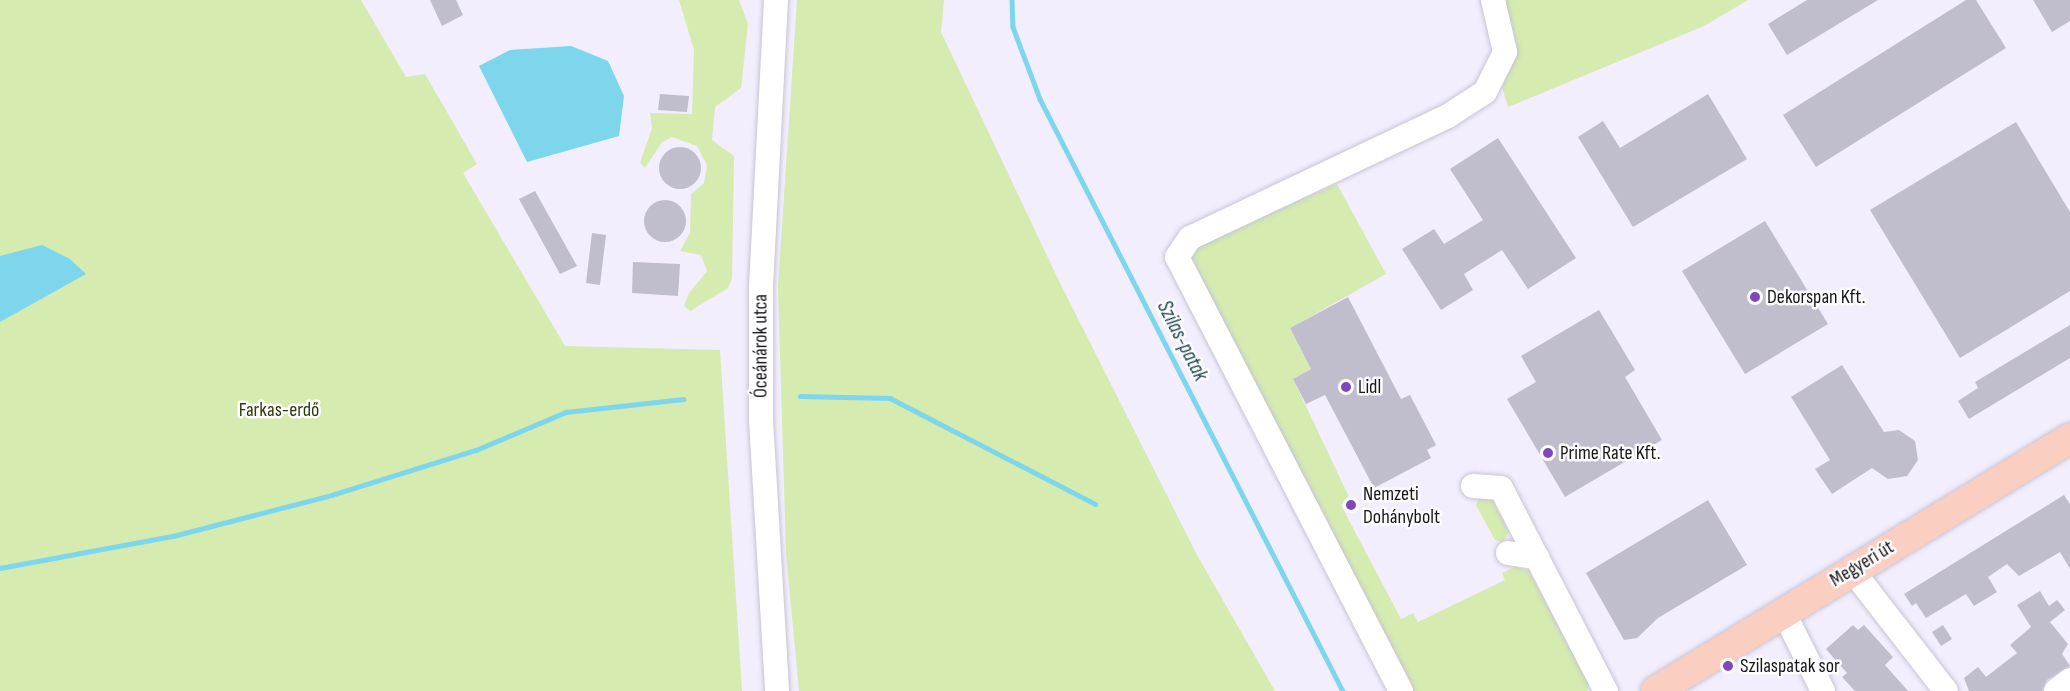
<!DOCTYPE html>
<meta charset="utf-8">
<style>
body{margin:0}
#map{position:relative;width:2070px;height:691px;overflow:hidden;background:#f2eefe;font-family:"Sofia Sans Condensed",sans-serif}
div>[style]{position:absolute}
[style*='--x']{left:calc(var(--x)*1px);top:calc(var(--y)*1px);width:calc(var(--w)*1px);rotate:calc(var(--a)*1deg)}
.green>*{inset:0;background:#d5ebaf}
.water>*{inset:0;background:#7dd6ec}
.stream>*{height:4.5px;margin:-2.25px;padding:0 2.25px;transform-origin:2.25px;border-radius:2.25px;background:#7dd6ec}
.building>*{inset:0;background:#c0bdcc}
.round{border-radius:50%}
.roads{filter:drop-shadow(0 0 2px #c7c4d3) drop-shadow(0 0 2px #c7c4d3)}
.minor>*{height:24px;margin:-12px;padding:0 12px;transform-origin:12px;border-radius:12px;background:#fff}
.major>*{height:30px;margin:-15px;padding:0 15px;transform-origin:15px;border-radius:15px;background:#fbcec2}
.dots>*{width:16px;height:16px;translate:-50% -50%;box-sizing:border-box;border:3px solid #fefefe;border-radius:50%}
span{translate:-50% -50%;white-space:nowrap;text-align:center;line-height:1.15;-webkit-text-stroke:5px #fefefe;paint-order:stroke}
.poi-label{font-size:20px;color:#18161c}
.left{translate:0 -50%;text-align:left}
.street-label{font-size:20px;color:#18161c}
.park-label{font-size:20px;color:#2e3c0c}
.water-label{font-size:21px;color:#204953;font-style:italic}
</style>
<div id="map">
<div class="green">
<i style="clip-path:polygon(0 0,361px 0,406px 77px,425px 74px,477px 164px,463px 173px,565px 346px,720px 350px,742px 691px,0 691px)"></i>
<i style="clip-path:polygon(679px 0,739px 0,748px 24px,741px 88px,715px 107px,712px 140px,734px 156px,732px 278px,728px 288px,690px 311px,684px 306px,689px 293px,707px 271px,701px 255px,680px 251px,690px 233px,691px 194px,704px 183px,707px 165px,697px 146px,672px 137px,662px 142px,645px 168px,640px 163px,652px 128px,650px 113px,692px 114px,694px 50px)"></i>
<i style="clip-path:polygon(797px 0,944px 0,941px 32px,1058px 279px,1197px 555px,1275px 691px,799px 691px,786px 554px,778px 287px)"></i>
<i style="clip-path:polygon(1501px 0,1748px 0,1704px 26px,1508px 107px,1502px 87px,1514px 61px)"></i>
<i style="clip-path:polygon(1337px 184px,1386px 274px,1290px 328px,1311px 369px,1293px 379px,1350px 499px,1341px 505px,1401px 619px,1413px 613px,1418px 622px,1505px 580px,1502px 573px,1515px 567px,1529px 571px,1589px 684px,1587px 691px,1407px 691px,1188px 255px,1194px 246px)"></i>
<i style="clip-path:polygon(1479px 498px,1492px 500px,1509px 532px,1503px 542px,1495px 540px,1476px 505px)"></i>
</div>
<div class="water">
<i style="clip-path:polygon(571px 46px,608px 61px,624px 96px,619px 136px,527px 162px,479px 66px,510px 50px)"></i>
<i style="clip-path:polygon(42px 245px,70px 259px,86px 274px,0 322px,0 256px)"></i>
</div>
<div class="stream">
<i style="--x:1012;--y:0;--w:27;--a:88"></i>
<i style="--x:1013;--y:27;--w:77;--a:69.4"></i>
<i style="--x:1040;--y:99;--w:665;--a:62.9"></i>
<i style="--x:800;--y:396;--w:90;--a:1.3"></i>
<i style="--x:890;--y:398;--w:231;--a:27.3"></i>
<i style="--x:0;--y:568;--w:176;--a:-10.5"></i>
<i style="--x:173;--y:536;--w:164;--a:-14.5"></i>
<i style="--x:332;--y:495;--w:151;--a:-17.4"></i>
<i style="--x:476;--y:450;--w:98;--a:-22.9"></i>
<i style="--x:566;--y:412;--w:118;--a:-6.3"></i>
</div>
<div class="building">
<i style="clip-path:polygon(430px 0,456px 0,463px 15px,442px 26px)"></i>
<i style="clip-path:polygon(1807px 0,1878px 0,1787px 55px,1768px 24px)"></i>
<i style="clip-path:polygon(1966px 0,1976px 0,2006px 48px,1816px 167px,1783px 115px)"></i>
<i style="clip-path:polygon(2033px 0,2070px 0,2070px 21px,2052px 32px)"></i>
<i style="clip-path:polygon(660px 94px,689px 96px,687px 112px,658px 110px)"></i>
<i style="clip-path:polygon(1708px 94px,1747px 159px,1633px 227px,1578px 137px,1603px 121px,1620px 148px)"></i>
<i style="clip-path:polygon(2016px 122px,2070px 212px,2070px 291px,1960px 358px,1870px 210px)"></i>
<i style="clip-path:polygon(1498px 138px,1576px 258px,1528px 289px,1502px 250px,1464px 274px,1473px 290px,1441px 310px,1402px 249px,1434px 229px,1444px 244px,1483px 220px,1450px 169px)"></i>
<i class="round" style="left:659px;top:147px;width:42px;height:42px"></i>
<i style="clip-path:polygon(535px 191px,577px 266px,560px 274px,519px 199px)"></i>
<i class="round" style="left:644px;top:200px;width:42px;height:42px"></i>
<i style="clip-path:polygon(1765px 221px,1828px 324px,1745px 374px,1682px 271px)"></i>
<i style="clip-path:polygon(592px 233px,606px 235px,600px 285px,586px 283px)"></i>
<i style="clip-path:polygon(633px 262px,680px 264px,678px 296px,632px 293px)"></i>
<i style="clip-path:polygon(1348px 297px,1401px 399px,1410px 395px,1436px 445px,1427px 450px,1431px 458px,1374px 488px,1325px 395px,1306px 404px,1293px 379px,1311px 369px,1290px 328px)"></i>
<i style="clip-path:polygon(1599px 310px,1635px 370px,1625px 377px,1662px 440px,1565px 497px,1507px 399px,1536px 382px,1521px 356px)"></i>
<i style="clip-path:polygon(2070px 325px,2070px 358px,1969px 419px,1958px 401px,1978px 388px,1975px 382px)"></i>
<i style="clip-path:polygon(1842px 365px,1884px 432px,1899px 430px,1915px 441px,1918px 460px,1907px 476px,1888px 479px,1872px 468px,1832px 494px,1815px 469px,1830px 460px,1791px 397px)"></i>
<i style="clip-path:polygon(2064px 495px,2070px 504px,2070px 569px,2060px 552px,2019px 576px,2007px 564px,1988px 577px,1997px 592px,1974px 606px,1966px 594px,1926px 618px,1916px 603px,1912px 606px,1904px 594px)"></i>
<i style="clip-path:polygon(1708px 500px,1747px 565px,1658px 618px,1637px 638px,1624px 640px,1586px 573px)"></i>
<i style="clip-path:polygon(2040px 591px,2049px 606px,2057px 600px,2065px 610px,2050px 622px,2068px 644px,2062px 654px,2070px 666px,2047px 680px,2042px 691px,1969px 691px,1964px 678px,1978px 667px,1986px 677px,2017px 653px,2010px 645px,2031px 627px,2017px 605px)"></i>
<i style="clip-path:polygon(1853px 625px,1858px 630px,1864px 625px,1893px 657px,1885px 665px,1908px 691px,1855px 691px,1842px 677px,1847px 673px,1826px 649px)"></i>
<i style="clip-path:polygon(1943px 625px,1952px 639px,1941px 646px,1932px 632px)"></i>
</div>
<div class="roads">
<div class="minor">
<i style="--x:776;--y:0;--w:289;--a:93"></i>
<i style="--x:761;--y:289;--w:131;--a:90"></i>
<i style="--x:761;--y:420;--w:271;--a:86.6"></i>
<i style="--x:1473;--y:486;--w:28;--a:4"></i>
<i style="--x:1501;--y:488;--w:229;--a:62.7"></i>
<i style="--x:1508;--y:553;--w:30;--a:9"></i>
<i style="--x:1852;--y:570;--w:153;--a:52.2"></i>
<i style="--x:1783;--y:611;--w:89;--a:63.4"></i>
<i style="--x:1401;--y:691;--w:488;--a:-117.3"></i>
<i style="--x:1177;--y:257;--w:23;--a:-56"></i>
<i style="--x:1190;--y:238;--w:285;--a:-25.3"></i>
<i style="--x:1448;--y:116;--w:44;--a:-33"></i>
<i style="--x:1485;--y:92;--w:45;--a:-63.4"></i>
<i style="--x:1505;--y:52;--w:53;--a:-103"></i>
<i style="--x:2056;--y:691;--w:18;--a:-38"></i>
</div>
<div class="major">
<i style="--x:1656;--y:691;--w:485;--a:-31.4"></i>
</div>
</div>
<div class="dots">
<i style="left:1755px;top:297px;background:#7f47bd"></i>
<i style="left:1346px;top:387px;background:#7f47bd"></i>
<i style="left:1548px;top:453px;background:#7f47bd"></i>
<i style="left:1351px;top:505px;background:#7f47bd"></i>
<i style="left:1728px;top:666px;background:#7f47bd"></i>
</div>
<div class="poi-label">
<span class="left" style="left:1767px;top:297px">Dekorspan Kft.</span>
<span class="left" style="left:1358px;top:387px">Lidl</span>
<span class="left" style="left:1560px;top:453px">Prime Rate Kft.</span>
<span class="left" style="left:1363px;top:506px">Nemzeti<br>Dohánybolt</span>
<span class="left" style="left:1740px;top:666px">Szilaspatak sor</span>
</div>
<div class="street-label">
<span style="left:761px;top:346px;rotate:-90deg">Óceánárok utca</span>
<span style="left:1862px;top:564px;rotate:-31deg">Megyeri út</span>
</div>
<div class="park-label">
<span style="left:279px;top:410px">Farkas-erdő</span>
</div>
<div class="water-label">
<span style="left:1182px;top:341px;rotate:63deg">Szilas-patak</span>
</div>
</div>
